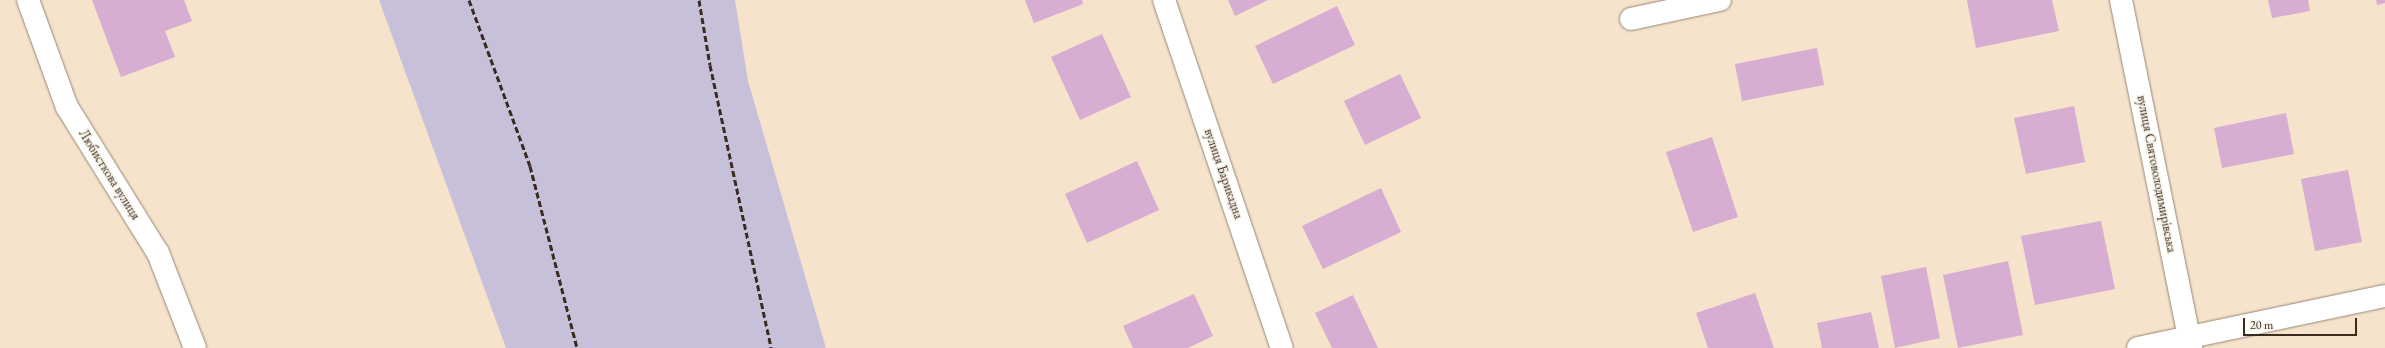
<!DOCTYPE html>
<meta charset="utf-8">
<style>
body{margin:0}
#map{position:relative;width:2385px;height:348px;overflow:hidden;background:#f5e3cc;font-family:"EB Garamond",serif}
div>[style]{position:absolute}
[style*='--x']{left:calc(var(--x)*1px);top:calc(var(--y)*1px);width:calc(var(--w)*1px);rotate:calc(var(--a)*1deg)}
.industrial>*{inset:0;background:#c8bfd8}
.building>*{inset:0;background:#d7add2}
.roads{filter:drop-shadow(0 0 1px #988675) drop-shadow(0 0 1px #988675)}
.minor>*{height:22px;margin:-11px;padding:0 11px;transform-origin:11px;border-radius:11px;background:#fff}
.rail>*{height:3px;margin-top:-1.5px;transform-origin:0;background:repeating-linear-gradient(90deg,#3b2a1e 0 6px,transparent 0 9px)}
span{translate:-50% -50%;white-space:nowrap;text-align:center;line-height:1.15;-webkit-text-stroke:3px #f7f3e8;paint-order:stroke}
.street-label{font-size:13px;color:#3b2a1e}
.scale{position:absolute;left:2243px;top:318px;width:114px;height:18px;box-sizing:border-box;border:2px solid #3b2a1e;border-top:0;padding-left:5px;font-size:12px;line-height:14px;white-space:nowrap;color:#3b2a1e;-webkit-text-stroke:3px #f7f3e8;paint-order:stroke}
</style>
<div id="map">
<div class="industrial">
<i style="clip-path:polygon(379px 0,735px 0,748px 81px,826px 348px,506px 348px)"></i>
</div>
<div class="building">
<i style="clip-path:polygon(92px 0,184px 0,192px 21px,165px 31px,175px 57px,121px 77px)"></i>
<i style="clip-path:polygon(1025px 0,1082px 0,1083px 4px,1034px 23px)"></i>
<i style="clip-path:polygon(1228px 0,1268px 0,1235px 16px)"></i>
<i style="clip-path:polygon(1967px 0,2052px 0,2059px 31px,1976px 48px)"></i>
<i style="clip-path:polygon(2268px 0,2308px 0,2310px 11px,2272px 18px)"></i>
<i style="clip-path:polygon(2376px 0,2385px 0,2385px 3px,2377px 5px)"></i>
<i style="clip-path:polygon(1337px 6px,1355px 45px,1273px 84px,1255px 46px)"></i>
<i style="clip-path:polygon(1102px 34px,1131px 97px,1080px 120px,1051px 57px)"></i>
<i style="clip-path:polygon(1817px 48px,1824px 85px,1742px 101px,1735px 64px)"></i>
<i style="clip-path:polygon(1400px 74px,1421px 118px,1365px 145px,1344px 101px)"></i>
<i style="clip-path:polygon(2074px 106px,2085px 162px,2026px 174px,2014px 118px)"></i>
<i style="clip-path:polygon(2286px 113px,2294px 154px,2222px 168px,2214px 128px)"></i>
<i style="clip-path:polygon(1712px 137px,1738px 217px,1693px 232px,1666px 152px)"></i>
<i style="clip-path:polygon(1137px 161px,1159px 210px,1087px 243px,1065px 194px)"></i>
<i style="clip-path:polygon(2348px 170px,2362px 242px,2315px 251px,2301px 179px)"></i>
<i style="clip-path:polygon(1381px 188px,1401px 232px,1323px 269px,1302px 226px)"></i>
<i style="clip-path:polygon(2101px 221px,2115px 289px,2035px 305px,2021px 236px)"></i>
<i style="clip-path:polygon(2008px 261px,2023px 335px,1958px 348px,1943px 275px)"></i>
<i style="clip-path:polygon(1926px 267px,1940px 338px,1895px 348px,1881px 276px)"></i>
<i style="clip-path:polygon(1755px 293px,1774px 348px,1708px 348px,1696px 313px)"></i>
<i style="clip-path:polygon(1194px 294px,1213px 336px,1188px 348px,1133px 348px,1123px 326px)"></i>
<i style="clip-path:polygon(1353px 295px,1378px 348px,1332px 348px,1315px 313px)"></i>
<i style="clip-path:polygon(1871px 312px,1879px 348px,1822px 348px,1817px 323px)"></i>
</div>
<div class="roads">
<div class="minor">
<i style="--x:28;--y:0;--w:114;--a:70"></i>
<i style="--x:67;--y:107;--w:172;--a:58.1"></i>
<i style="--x:158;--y:253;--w:102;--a:68.7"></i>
<i style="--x:1164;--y:0;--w:367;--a:71.3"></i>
<i style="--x:2121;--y:0;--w:355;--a:78.6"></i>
<i style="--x:1631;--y:19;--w:91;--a:-12.1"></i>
<i style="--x:2138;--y:348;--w:252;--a:-11.9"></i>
</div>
</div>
<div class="rail">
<i style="--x:469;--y:0;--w:177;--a:69.8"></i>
<i style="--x:530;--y:166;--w:188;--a:75.5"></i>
<i style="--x:699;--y:0;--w:66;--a:80.4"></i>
<i style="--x:710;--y:65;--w:289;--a:77.8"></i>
</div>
<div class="street-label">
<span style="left:1223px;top:174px;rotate:71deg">вулиця Барикадна</span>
<span style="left:2156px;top:174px;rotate:79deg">вулиця Святоволодимирівська</span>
<span style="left:109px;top:175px;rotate:58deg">Любисткова вулиця</span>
</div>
<div class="scale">20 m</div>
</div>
